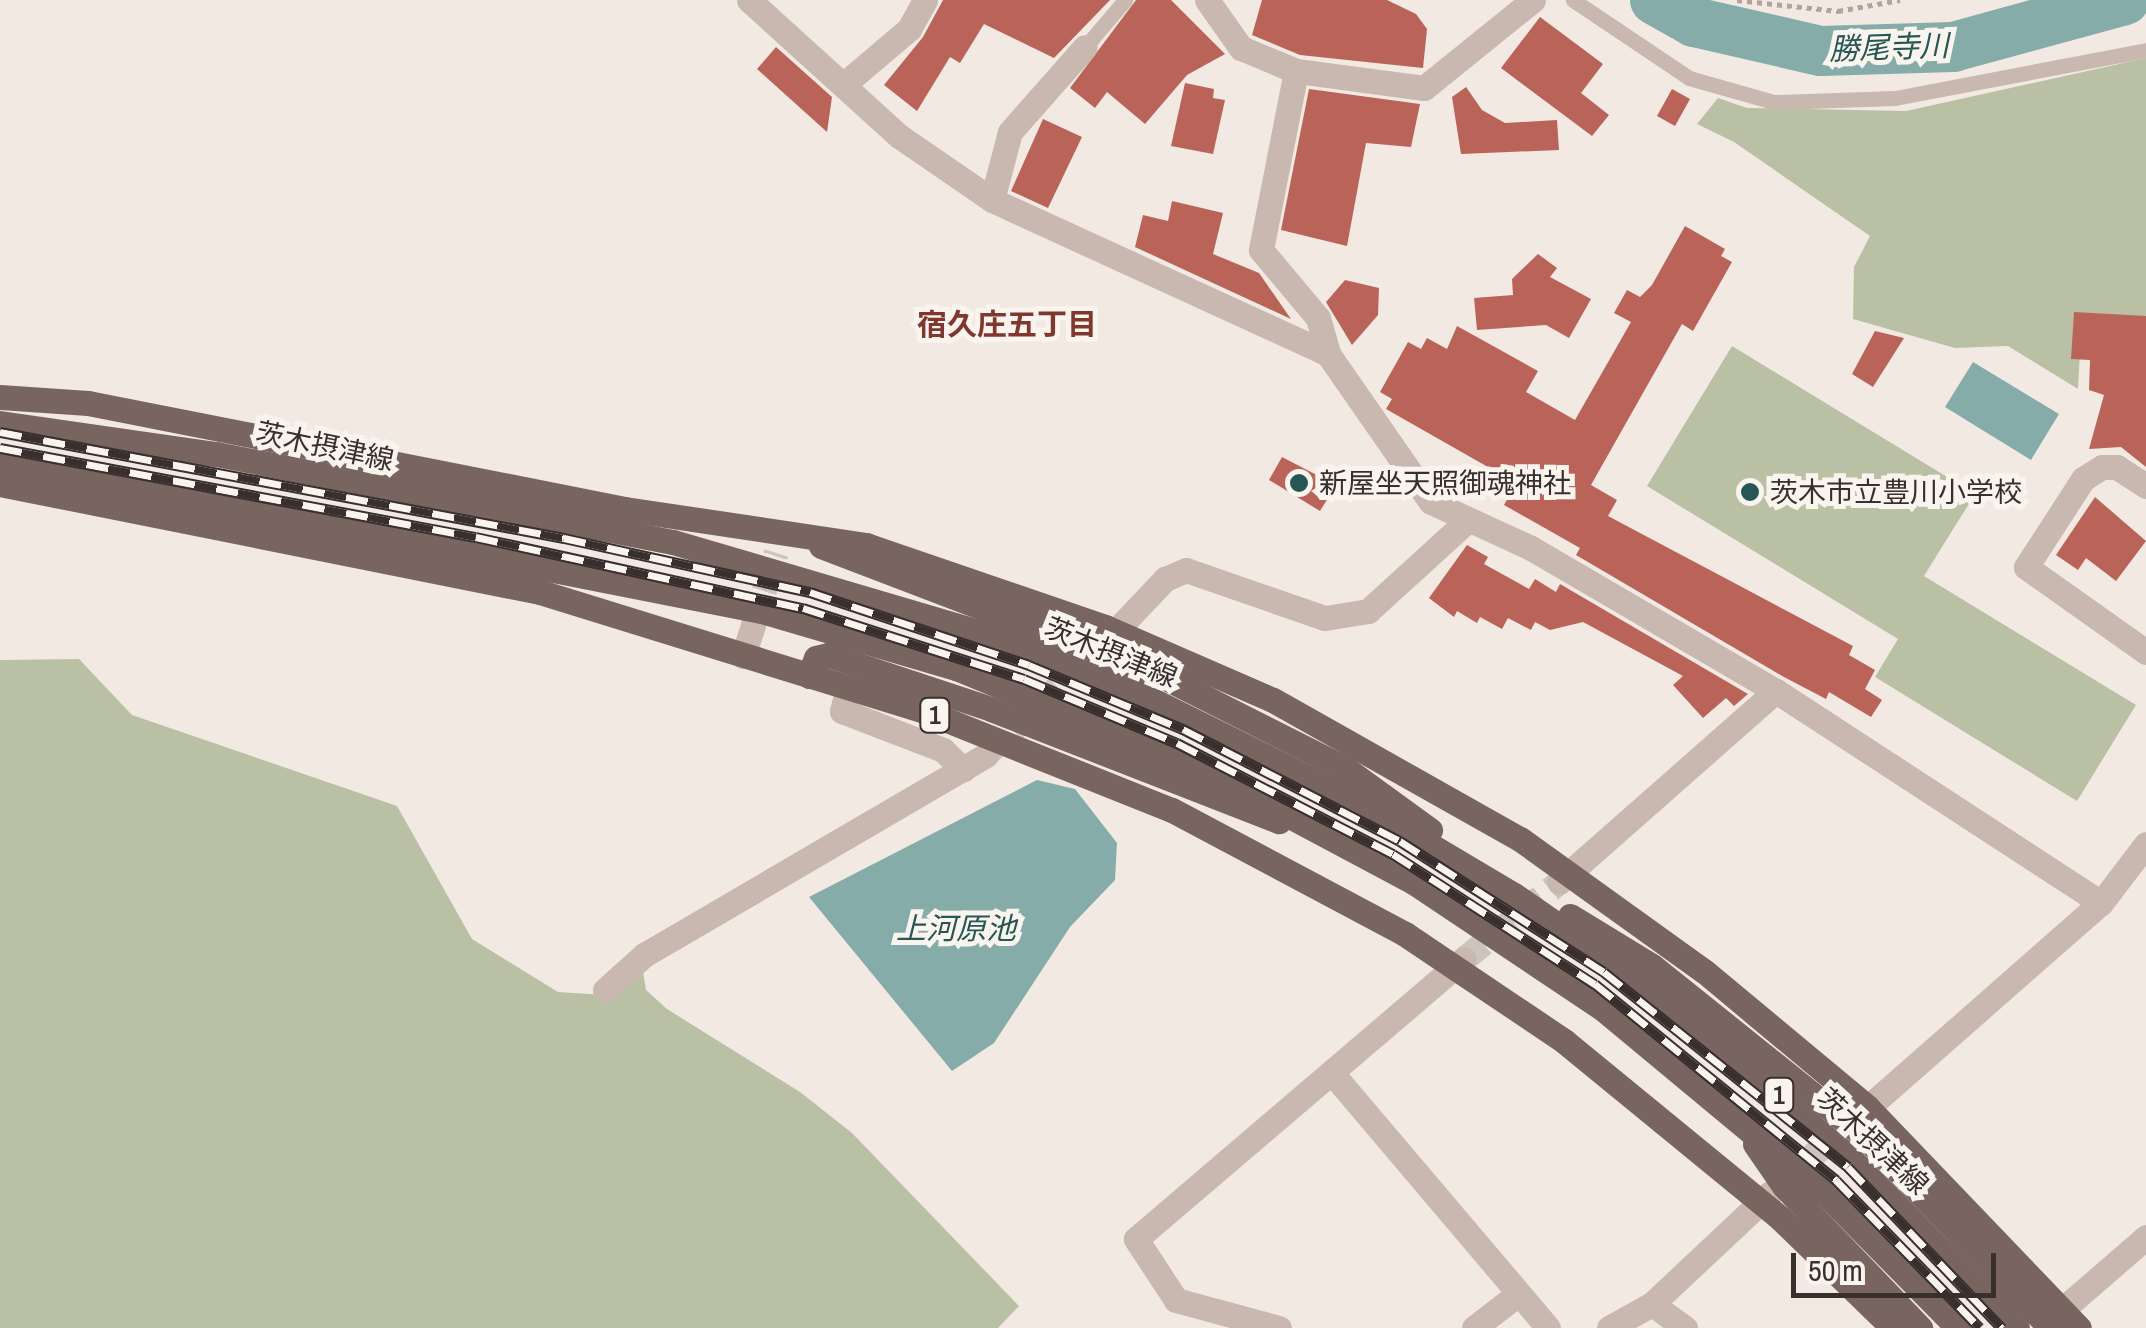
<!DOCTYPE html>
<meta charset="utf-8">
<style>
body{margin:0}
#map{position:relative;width:2146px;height:1328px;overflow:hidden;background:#f2e9e3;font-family:"Archivo Narrow","Noto Sans JP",sans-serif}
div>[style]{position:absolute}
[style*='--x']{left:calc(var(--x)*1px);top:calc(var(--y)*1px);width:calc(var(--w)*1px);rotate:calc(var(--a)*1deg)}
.green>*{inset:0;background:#bac0a4}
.water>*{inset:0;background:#85aca9}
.river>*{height:50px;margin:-25px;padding:0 25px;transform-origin:25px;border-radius:25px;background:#85aca9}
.building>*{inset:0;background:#ba6459}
.street-tunnel>*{height:25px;margin-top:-12.5px;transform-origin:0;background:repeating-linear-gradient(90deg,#cdc4bf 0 25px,transparent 0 37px)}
.path>*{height:5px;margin-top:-2.5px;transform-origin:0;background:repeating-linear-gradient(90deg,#b5a29a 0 5px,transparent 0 10px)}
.lane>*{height:15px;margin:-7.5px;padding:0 7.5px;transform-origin:7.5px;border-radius:7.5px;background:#c9b8b0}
.street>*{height:25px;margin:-12.5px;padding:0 12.5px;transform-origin:12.5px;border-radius:12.5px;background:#c9b8b0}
.primary>*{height:25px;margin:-12.5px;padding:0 12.5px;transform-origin:12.5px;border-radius:12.5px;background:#796560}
.rail>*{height:11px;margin-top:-5.5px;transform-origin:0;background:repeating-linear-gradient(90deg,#faf4ef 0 22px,#392f2d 0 44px);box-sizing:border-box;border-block:2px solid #392f2d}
.dots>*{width:28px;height:28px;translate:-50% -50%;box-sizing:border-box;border:5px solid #faf4ef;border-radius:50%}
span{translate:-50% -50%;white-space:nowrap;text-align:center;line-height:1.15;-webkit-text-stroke:10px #faf4ef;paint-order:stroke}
.shield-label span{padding:2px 8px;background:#faf4ef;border:2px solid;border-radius:8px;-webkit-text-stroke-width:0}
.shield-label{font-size:25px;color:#392f2d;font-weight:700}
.street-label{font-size:28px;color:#392f2d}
.poi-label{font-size:28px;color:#392f2d}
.left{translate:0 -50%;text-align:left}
.water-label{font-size:30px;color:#265754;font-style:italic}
.neighbourhood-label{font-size:30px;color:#80372e;font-weight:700}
.scale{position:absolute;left:1791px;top:1253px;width:205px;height:45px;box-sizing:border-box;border:5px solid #392f2d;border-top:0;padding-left:12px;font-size:30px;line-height:35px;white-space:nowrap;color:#392f2d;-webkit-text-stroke:8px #faf4ef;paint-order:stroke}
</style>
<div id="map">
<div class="green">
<i style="clip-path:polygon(2146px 58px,2146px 319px,2082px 317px,2078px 389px,2008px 346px,1955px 348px,1853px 319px,1854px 267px,1870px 236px,1734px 142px,1697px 124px,1718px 98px,1747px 108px,1906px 111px)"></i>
<i style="clip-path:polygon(1732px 346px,1975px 494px,1924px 576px,2136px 705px,2077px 801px,1875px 677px,1898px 639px,1647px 486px)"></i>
<i style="clip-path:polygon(79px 659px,132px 715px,397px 806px,472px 939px,558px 992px,605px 995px,643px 972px,646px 990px,667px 1009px,800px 1092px,852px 1133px,1019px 1306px,998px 1328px,0 1328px,0 660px)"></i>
</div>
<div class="water">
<i style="clip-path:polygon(1973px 362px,2059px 414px,2031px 460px,1945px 407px)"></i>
<i style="clip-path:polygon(1037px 780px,1075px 789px,1117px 843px,1115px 880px,1070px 927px,994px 1043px,952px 1071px,809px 897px)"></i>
</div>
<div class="river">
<i style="--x:1655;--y:0;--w:45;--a:29.4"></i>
<i style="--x:1694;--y:22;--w:130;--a:12.9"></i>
<i style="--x:1821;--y:51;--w:132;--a:-1.7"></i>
<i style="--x:1953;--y:47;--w:178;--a:-15.3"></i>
</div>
<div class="building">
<i style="clip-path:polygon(943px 0,1110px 0,1054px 58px,984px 24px,960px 63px,950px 57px,917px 111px,884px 85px,923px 37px)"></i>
<i style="clip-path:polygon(1136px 0,1171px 0,1225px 54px,1187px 75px,1145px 124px,1107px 92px,1095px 108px,1070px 88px)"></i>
<i style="clip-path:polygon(1262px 0,1387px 0,1416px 14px,1427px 29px,1423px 68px,1300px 55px,1252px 35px)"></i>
<i style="clip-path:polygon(1540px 17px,1603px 64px,1581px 93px,1609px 115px,1592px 136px,1501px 68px)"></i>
<i style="clip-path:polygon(776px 47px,832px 97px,827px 132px,757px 69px)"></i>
<i style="clip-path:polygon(1185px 83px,1214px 89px,1213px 98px,1225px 100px,1213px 154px,1171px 146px)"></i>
<i style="clip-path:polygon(1466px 87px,1482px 110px,1505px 123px,1557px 120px,1559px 150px,1461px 154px,1452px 97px)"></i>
<i style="clip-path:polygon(1309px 89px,1420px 104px,1411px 147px,1366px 143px,1347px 246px,1281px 230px)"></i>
<i style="clip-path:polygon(1672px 89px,1690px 99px,1675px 126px,1657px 116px)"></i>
<i style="clip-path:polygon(1043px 119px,1082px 137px,1048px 208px,1011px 191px)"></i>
<i style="clip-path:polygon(1172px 201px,1223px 213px,1213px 254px,1259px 273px,1291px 319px,1135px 247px,1143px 215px,1168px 221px)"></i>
<i style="clip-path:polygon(1685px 226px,1725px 249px,1721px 256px,1732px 262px,1693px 331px,1682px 324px,1591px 485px,1617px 500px,1608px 516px,1853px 646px,1849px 655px,1875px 670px,1865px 689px,1882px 700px,1871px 717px,1829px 692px,1826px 699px,1784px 677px,1576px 555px,1580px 548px,1504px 505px,1516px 483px,1386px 409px,1392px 399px,1380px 392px,1408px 342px,1421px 349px,1427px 338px,1447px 349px,1457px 326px,1538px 371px,1526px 392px,1575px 420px,1631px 322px,1614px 313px,1627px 290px,1640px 297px,1652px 285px)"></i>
<i style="clip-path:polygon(1538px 254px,1557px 268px,1550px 277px,1591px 299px,1569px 338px,1546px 325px,1477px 330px,1474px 298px,1513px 295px,1512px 279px)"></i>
<i style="clip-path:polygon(1345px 280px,1379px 288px,1378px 315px,1352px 345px,1326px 302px)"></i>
<i style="clip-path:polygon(2074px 312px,2146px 316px,2146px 467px,2121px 447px,2089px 449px,2104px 395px,2089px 390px,2090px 360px,2071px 359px)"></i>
<i style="clip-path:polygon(1875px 331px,1904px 338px,1873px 387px,1852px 374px)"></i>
<i style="clip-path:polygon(1282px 457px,1336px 485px,1320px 511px,1269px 480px)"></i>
<i style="clip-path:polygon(2095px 497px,2146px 541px,2116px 581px,2086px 558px,2078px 570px,2056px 555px)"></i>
<i style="clip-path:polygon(1467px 545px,1488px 557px,1484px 564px,1529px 589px,1535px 579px,1556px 592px,1560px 584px,1748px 694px,1734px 706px,1726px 698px,1703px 718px,1673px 685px,1683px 676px,1583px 622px,1550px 630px,1535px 622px,1531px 630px,1508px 618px,1502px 629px,1480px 617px,1477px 623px,1457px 611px,1454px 617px,1429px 598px)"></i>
</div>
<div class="street-tunnel">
<i style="--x:753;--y:626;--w:77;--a:-72.5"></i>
<i style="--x:986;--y:755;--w:144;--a:-43.6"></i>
<i style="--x:1464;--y:959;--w:122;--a:-39"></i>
<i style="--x:1781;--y:1183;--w:85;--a:-41.2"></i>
</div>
<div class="path">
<i style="--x:1737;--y:0;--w:102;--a:6.2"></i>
<i style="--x:1838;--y:11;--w:63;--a:-10.1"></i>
</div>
<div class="lane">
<i style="--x:1573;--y:0;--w:140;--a:33.9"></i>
<i style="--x:1689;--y:78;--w:88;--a:15.8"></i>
<i style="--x:1774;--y:102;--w:121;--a:-1.9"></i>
<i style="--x:1895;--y:98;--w:256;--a:-10.8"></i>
<i style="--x:1085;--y:47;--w:62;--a:-49.6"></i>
</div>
<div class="street">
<i style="--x:749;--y:0;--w:202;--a:42.2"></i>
<i style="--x:899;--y:136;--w:113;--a:34.5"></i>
<i style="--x:992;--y:200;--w:370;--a:24.6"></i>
<i style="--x:1207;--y:0;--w:59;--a:54.7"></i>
<i style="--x:1241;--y:48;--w:60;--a:22.7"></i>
<i style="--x:1533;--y:0;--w:140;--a:141.1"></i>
<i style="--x:1424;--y:88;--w:129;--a:-172.4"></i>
<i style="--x:1296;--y:71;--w:182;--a:101.1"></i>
<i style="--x:1261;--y:250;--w:89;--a:50"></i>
<i style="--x:1318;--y:318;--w:37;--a:74"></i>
<i style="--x:1328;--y:354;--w:180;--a:55.2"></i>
<i style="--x:1431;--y:502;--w:110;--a:24.7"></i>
<i style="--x:1531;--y:548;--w:284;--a:30.3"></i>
<i style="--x:1776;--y:691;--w:388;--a:33.1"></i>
<i style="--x:843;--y:85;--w:87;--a:-40.3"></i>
<i style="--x:909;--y:29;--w:33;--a:-61"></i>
<i style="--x:992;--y:200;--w:70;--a:-75.2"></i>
<i style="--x:1010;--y:132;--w:113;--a:-48.6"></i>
<i style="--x:2146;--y:486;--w:35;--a:-147"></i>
<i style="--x:2117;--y:467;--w:15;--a:180"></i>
<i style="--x:2102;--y:467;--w:22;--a:148"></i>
<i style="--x:2083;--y:479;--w:105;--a:122.9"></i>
<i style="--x:2026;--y:567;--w:147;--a:35.3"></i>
<i style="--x:1108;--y:639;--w:83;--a:-46.5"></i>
<i style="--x:1165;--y:579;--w:23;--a:-23"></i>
<i style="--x:1186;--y:570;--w:147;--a:19.1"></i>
<i style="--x:1325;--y:618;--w:44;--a:-9.2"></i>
<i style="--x:1368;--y:611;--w:134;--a:-42.3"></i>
<i style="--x:743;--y:656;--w:32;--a:-72"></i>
<i style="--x:848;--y:687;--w:25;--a:104"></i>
<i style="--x:842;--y:711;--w:108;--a:21.1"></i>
<i style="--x:943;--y:750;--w:28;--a:44"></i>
<i style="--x:1559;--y:882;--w:289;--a:-41.4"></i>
<i style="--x:605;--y:990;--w:52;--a:-41.9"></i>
<i style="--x:644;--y:955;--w:396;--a:-30.3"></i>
<i style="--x:1332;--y:1073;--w:334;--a:49.7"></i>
<i style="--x:1857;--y:1117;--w:325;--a:-41.3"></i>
<i style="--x:2101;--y:903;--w:74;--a:-52.7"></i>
<i style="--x:1652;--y:1304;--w:41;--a:36"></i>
<i style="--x:2063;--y:1309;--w:110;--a:-40.9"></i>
<i style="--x:1279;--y:1328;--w:107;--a:-164.8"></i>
<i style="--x:1176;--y:1300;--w:73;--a:-123.3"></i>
<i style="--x:1136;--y:1239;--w:431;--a:-40.5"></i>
<i style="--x:1474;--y:1328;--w:56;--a:-37.7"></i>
<i style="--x:1609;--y:1328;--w:49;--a:-29.2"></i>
<i style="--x:1652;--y:1304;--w:162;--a:-43.2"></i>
</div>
<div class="primary">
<i style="--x:0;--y:397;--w:88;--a:3.9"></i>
<i style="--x:88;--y:403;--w:547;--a:11.17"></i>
<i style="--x:625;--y:509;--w:244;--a:8.5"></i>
<i style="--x:866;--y:545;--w:253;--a:18.9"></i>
<i style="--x:1105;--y:627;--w:183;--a:23.5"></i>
<i style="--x:1273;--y:700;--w:283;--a:29.4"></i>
<i style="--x:1520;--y:839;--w:226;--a:35.7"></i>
<i style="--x:1704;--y:971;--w:212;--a:39.8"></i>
<i style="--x:1867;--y:1107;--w:306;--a:46.2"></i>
<i style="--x:0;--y:423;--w:218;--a:8.2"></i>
<i style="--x:216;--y:454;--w:465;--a:10.9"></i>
<i style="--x:673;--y:542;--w:323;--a:16.4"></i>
<i style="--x:983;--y:633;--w:164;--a:21.1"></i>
<i style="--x:1136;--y:692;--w:243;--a:26.4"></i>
<i style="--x:1354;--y:800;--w:186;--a:30.7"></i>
<i style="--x:1514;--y:895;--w:137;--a:34.6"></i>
<i style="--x:1627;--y:973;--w:287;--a:39.6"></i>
<i style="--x:1848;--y:1156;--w:241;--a:45.5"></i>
<i style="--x:0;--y:461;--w:777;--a:11.14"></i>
<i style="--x:762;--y:611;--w:202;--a:16.4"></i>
<i style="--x:956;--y:668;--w:265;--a:22.4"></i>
<i style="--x:1201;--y:769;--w:242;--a:28"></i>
<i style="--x:1415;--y:883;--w:226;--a:33.8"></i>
<i style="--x:1603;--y:1009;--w:288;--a:39.7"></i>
<i style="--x:1825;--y:1193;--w:190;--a:45.4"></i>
<i style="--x:0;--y:484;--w:551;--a:11.31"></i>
<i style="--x:540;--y:592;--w:397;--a:17.2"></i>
<i style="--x:919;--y:709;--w:272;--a:21.8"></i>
<i style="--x:1172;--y:810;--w:264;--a:28"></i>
<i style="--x:1405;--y:934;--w:192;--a:33.9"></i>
<i style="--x:1564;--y:1041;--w:279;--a:39.3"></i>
<i style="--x:1780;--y:1218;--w:158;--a:44.2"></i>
<i style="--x:821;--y:546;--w:367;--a:20.9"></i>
<i style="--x:1164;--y:677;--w:204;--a:26.8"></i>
<i style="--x:1346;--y:769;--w:104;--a:36"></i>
<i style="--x:809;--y:676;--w:19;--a:-69"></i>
<i style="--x:816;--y:658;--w:12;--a:-14"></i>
<i style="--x:828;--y:655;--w:172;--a:18.3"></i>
<i style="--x:991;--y:709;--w:309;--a:21.3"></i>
<i style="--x:1570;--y:916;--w:96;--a:31.4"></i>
<i style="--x:1652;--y:966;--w:272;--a:38.7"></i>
<i style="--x:1864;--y:1136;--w:268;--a:45.8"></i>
<i style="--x:1755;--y:1144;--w:51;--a:55.4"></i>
<i style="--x:1784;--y:1186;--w:197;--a:46.2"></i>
</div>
<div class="rail">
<i style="--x:0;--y:432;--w:574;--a:10.64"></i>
<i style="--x:564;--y:538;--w:252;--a:12.4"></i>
<i style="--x:810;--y:592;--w:231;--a:18.4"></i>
<i style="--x:1029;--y:665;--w:167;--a:22.6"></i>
<i style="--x:1183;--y:729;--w:244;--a:27.3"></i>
<i style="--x:1400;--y:841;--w:242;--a:32.7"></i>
<i style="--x:1604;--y:972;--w:312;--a:38.6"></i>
<i style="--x:1848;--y:1167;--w:223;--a:46.3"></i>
<i style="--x:0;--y:448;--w:484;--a:10.6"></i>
<i style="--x:476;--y:537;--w:335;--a:12.3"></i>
<i style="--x:803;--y:608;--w:232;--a:17.8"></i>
<i style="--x:1024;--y:679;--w:166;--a:22.7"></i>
<i style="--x:1177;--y:743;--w:243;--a:27.2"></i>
<i style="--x:1393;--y:854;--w:240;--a:32.8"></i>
<i style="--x:1595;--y:984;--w:311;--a:39.1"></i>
<i style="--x:1836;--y:1180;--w:206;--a:45.8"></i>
</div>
<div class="dots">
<i style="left:1299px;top:483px;background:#265754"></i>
<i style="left:1750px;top:492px;background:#265754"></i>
</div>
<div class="shield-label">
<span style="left:935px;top:715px">1</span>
<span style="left:1779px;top:1095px">1</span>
</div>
<div class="street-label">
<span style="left:325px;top:446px;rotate:12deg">茨木摂津線</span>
<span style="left:1111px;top:652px;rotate:22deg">茨木摂津線</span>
<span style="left:1873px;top:1141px;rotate:43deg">茨木摂津線</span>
</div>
<div class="poi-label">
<span class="left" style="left:1319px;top:483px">新屋坐天照御魂神社</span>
<span class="left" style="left:1770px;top:492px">茨木市立豊川小学校</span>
</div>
<div class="water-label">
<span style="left:1889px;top:47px;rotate:-2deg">勝尾寺川</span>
<span style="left:956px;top:928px">上河原池</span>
</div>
<div class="neighbourhood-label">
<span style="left:1007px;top:324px">宿久庄五丁目</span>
</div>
<div class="scale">50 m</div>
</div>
